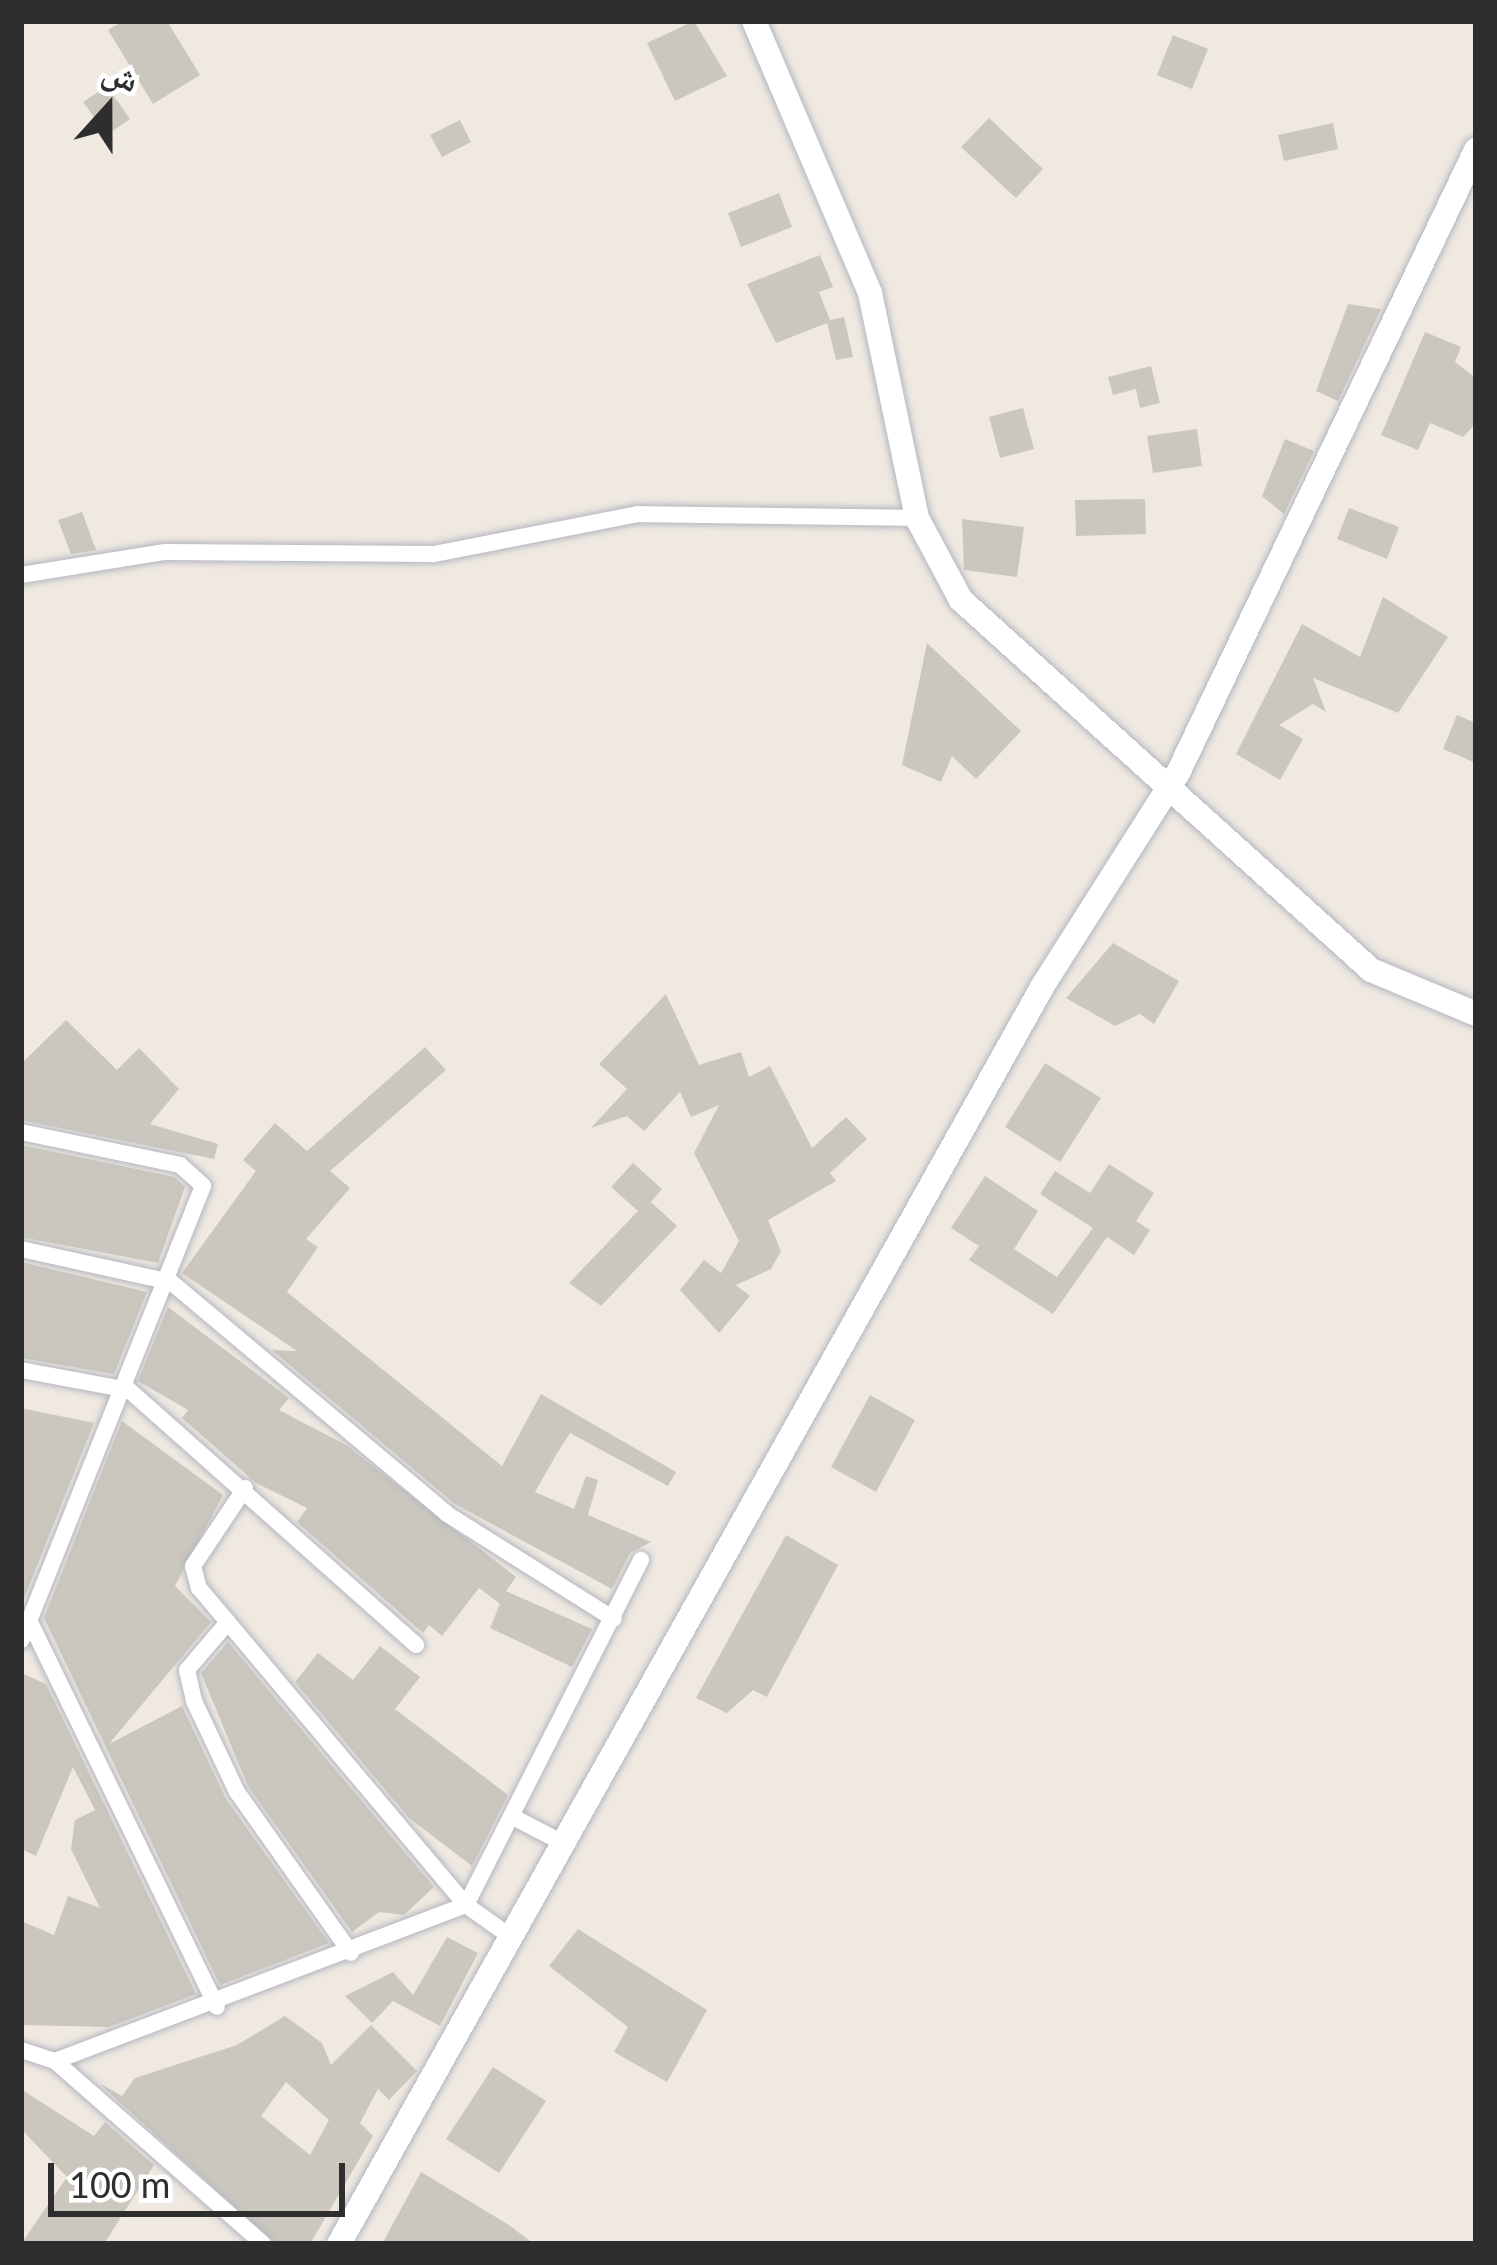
<!DOCTYPE html>
<html>
<head>
<meta charset="utf-8">
<style>
  body { margin:0 }
  #map { position:relative; width:1497px; height:2265px; overflow:hidden; background:#efe9e1; font-family:Lato,"Noto Naskh Arabic",sans-serif }
  div>[style] { position:absolute }
  .building>* { inset:0; background:#cbc7bf }
  .roads { filter:drop-shadow(0 0 3px #b4b7c1) drop-shadow(0 0 3px #b4b7c1) }
  .street>* { height:16px; margin:-8px; padding:0 8px; transform-origin:8px; border-radius:8px; background:#fff }
  .secondary>* { height:24px; margin:-12px; padding:0 12px; transform-origin:12px; border-radius:12px; background:#fff }
  span { translate:-50% -50%; white-space:nowrap; text-align:center; line-height:1.15; -webkit-text-stroke:10px #fff; paint-order:stroke }
  .frame { position:absolute; inset:0; border:24px solid #2e2e2e; pointer-events:none }
  .north { position:absolute; left:48px; top:48px; width:120px; height:120px; -webkit-text-stroke:9px #fff; paint-order:stroke; rotate:21deg; font-size:33px; font-weight:700; line-height:48px; text-align:center; color:#2e2e2e }
  .north::after { content:''; display:block; margin:auto; width:42px; height:54px; background:#2e2e2e; clip-path:polygon(50% 0,100% 100%,50% 72%,0 100%) }
  .scale { position:absolute; left:48px; top:2163px; width:297px; height:54px; box-sizing:border-box; border:6px solid #2e2e2e; border-top:0; padding-left:15px; font-size:36px; line-height:42px; white-space:nowrap; color:#2e2e2e; -webkit-text-stroke:9px #fff; paint-order:stroke }
</style>
</head>
<body>
<div id="map">
  <div class="building">
    <i style="clip-path:polygon(123px 21px,167px 21px,200px 75px,153px 104px,108px 30px)"></i>
    <i style="clip-path:polygon(694px 21px,727px 76px,675px 101px,647px 43px)"></i>
    <i style="clip-path:polygon(1173px 35px,1208px 49px,1192px 89px,1157px 75px)"></i>
    <i style="clip-path:polygon(107px 86px,130px 119px,107px 135px,83px 102px)"></i>
    <i style="clip-path:polygon(989px 118px,1043px 169px,1016px 198px,961px 147px)"></i>
    <i style="clip-path:polygon(460px 120px,471px 142px,442px 157px,430px 135px)"></i>
    <i style="clip-path:polygon(1333px 123px,1338px 149px,1284px 161px,1278px 135px)"></i>
    <i style="clip-path:polygon(779px 193px,792px 227px,741px 247px,728px 213px)"></i>
    <i style="clip-path:polygon(820px 255px,833px 287px,819px 292px,830px 320px,844px 317px,853px 357px,836px 360px,827px 323px,776px 343px,747px 284px)"></i>
    <i style="clip-path:polygon(1348px 304px,1381px 309px,1338px 401px,1316px 391px)"></i>
    <i style="clip-path:polygon(1425px 332px,1461px 347px,1455px 362px,1476px 378px,1476px 423px,1463px 437px,1430px 423px,1418px 450px,1381px 435px)"></i>
    <i style="clip-path:polygon(1151px 366px,1160px 403px,1140px 408px,1136px 389px,1113px 395px,1108px 377px)"></i>
    <i style="clip-path:polygon(1023px 408px,1034px 449px,1000px 458px,989px 417px)"></i>
    <i style="clip-path:polygon(1197px 429px,1202px 466px,1153px 473px,1147px 436px)"></i>
    <i style="clip-path:polygon(1285px 439px,1314px 451px,1284px 514px,1262px 496px)"></i>
    <i style="clip-path:polygon(1145px 499px,1146px 534px,1076px 536px,1075px 500px)"></i>
    <i style="clip-path:polygon(1349px 508px,1399px 527px,1387px 559px,1337px 539px)"></i>
    <i style="clip-path:polygon(82px 512px,96px 550px,71px 554px,58px 520px)"></i>
    <i style="clip-path:polygon(962px 519px,1024px 527px,1017px 577px,964px 570px)"></i>
    <i style="clip-path:polygon(1383px 597px,1448px 637px,1398px 713px,1313px 678px,1326px 712px,1313px 704px,1279px 725px,1303px 739px,1280px 780px,1236px 754px,1302px 624px,1360px 657px)"></i>
    <i style="clip-path:polygon(927px 643px,1021px 731px,976px 779px,952px 756px,941px 782px,902px 765px)"></i>
    <i style="clip-path:polygon(1457px 715px,1476px 723px,1476px 763px,1443px 749px)"></i>
    <i style="clip-path:polygon(1113px 943px,1179px 981px,1154px 1024px,1140px 1014px,1115px 1026px,1066px 998px)"></i>
    <i style="clip-path:polygon(666px 994px,699px 1065px,741px 1052px,749px 1077px,770px 1066px,812px 1148px,846px 1117px,867px 1139px,830px 1173px,836px 1181px,768px 1220px,781px 1251px,771px 1269px,736px 1285px,750px 1296px,719px 1333px,680px 1290px,704px 1260px,721px 1273px,739px 1241px,694px 1153px,719px 1105px,691px 1117px,680px 1092px,644px 1131px,627px 1116px,591px 1128px,627px 1089px,599px 1064px)"></i>
    <i style="clip-path:polygon(66px 1020px,117px 1070px,139px 1048px,179px 1089px,150px 1124px,218px 1144px,214px 1159px,21px 1120px,21px 1064px)"></i>
    <i style="clip-path:polygon(425px 1047px,446px 1070px,330px 1171px,350px 1188px,306px 1239px,318px 1247px,287px 1292px,502px 1466px,541px 1394px,676px 1472px,668px 1486px,570px 1433px,556px 1455px,535px 1492px,574px 1509px,586px 1476px,598px 1480px,588px 1515px,651px 1542px,630px 1553px,612px 1589px,455px 1504px,272px 1350px,297px 1351px,182px 1273px,256px 1171px,243px 1160px,275px 1123px,307px 1151px)"></i>
    <i style="clip-path:polygon(1045px 1063px,1101px 1098px,1060px 1162px,1005px 1127px)"></i>
    <i style="clip-path:polygon(21px 1145px,174px 1177px,185px 1187px,158px 1263px,21px 1237px)"></i>
    <i style="clip-path:polygon(633px 1163px,662px 1189px,651px 1202px,677px 1226px,601px 1306px,569px 1283px,638px 1211px,611px 1187px)"></i>
    <i style="clip-path:polygon(1109px 1164px,1154px 1193px,1136px 1221px,1150px 1230px,1134px 1255px,1107px 1237px,1053px 1314px,969px 1260px,979px 1246px,951px 1228px,985px 1176px,1038px 1211px,1014px 1249px,1057px 1277px,1093px 1228px,1040px 1194px,1055px 1171px,1090px 1193px)"></i>
    <i style="clip-path:polygon(21px 1262px,147px 1292px,114px 1374px,21px 1358px)"></i>
    <i style="clip-path:polygon(168px 1307px,289px 1398px,279px 1410px,346px 1445px,516px 1577px,506px 1591px,592px 1629px,572px 1667px,490px 1628px,500px 1604px,479px 1588px,442px 1636px,429px 1625px,423px 1633px,297px 1522px,307px 1508px,256px 1483px,182px 1418px,188px 1410px,138px 1381px)"></i>
    <i style="clip-path:polygon(870px 1395px,915px 1420px,876px 1492px,831px 1467px)"></i>
    <i style="clip-path:polygon(21px 1408px,94px 1423px,21px 1606px)"></i>
    <i style="clip-path:polygon(122px 1421px,223px 1495px,175px 1586px,211px 1622px,109px 1744px,182px 1706px,226px 1799px,329px 1943px,220px 1985px,44px 1618px)"></i>
    <i style="clip-path:polygon(786px 1535px,838px 1565px,767px 1697px,753px 1690px,727px 1713px,696px 1698px)"></i>
    <i style="clip-path:polygon(228px 1642px,434px 1887px,404px 1915px,379px 1912px,352px 1932px,248px 1786px,201px 1673px)"></i>
    <i style="clip-path:polygon(380px 1646px,420px 1677px,395px 1709px,508px 1795px,472px 1866px,409px 1818px,295px 1682px,318px 1653px,353px 1680px)"></i>
    <i style="clip-path:polygon(21px 1673px,46px 1684px,196px 1994px,109px 2027px,21px 2025px,21px 1921px,54px 1935px,68px 1896px,100px 1908px,71px 1849px,75px 1820px,95px 1810px,73px 1767px,36px 1856px,21px 1849px)"></i>
    <i style="clip-path:polygon(578px 1929px,707px 2010px,667px 2082px,614px 2052px,628px 2027px,549px 1966px)"></i>
    <i style="clip-path:polygon(447px 1937px,478px 1953px,440px 2026px,393px 2001px,372px 2023px,345px 1996px,393px 1972px,413px 1995px)"></i>
    <i style="clip-path:polygon(evenodd,285px 2016px,322px 2043px,331px 2065px,371px 2025px,417px 2071px,389px 2100px,378px 2089px,360px 2123px,373px 2136px,310px 2244px,275px 2244px,100px 2084px,122px 2096px,135px 2078px,237px 2045px,285px 2016px,286px 2082px,329px 2120px,310px 2155px,261px 2116px,286px 2082px)"></i>
    <i style="clip-path:polygon(493px 2067px,546px 2101px,499px 2173px,446px 2139px)"></i>
    <i style="clip-path:polygon(21px 2089px,94px 2136px,105px 2122px,154px 2165px,104px 2244px,21px 2244px,67px 2177px,21px 2129px)"></i>
    <i style="clip-path:polygon(421px 2172px,509px 2225px,534px 2244px,382px 2244px)"></i>
  </div>
  <div class="roads">
    <div class="street">
      <i style="left:21px;top:575px;width:146px;rotate:-9.1deg"></i>
      <i style="left:165px;top:552px;width:269px;rotate:0.4deg"></i>
      <i style="left:434px;top:554px;width:207px;rotate:-11.1deg"></i>
      <i style="left:637px;top:514px;width:280px;rotate:0.8deg"></i>
      <i style="left:21px;top:1132px;width:162px;rotate:11.7deg"></i>
      <i style="left:180px;top:1165px;width:31px;rotate:42deg"></i>
      <i style="left:203px;top:1186px;width:489px;rotate:111.8deg"></i>
      <i style="left:21px;top:1249px;width:154px;rotate:12.4deg"></i>
      <i style="left:171px;top:1282px;width:361px;rotate:40deg"></i>
      <i style="left:447px;top:1514px;width:197px;rotate:32.2deg"></i>
      <i style="left:21px;top:1370px;width:110px;rotate:10.5deg"></i>
      <i style="left:129px;top:1390px;width:384px;rotate:41.6deg"></i>
      <i style="left:245px;top:1488px;width:94px;rotate:123.7deg"></i>
      <i style="left:193px;top:1566px;width:23px;rotate:75deg"></i>
      <i style="left:199px;top:1588px;width:414px;rotate:49.9deg"></i>
      <i style="left:466px;top:1905px;width:55px;rotate:35.4deg"></i>
      <i style="left:29px;top:1620px;width:430px;rotate:64.1deg"></i>
      <i style="left:228px;top:1622px;width:63px;rotate:130.5deg"></i>
      <i style="left:187px;top:1670px;width:32px;rotate:77deg"></i>
      <i style="left:194px;top:1701px;width:101px;rotate:64.7deg"></i>
      <i style="left:237px;top:1792px;width:197px;rotate:54.7deg"></i>
      <i style="left:517px;top:1819px;width:56px;rotate:27.5deg"></i>
      <i style="left:21px;top:2050px;width:36px;rotate:18deg"></i>
      <i style="left:55px;top:2061px;width:440px;rotate:-20.8deg"></i>
      <i style="left:466px;top:1905px;width:387px;rotate:-63.1deg"></i>
      <i style="left:55px;top:2061px;width:277px;rotate:41.3deg"></i>
    </div>
    <div class="secondary">
      <i style="left:754px;top:21px;width:296px;rotate:66.9deg"></i>
      <i style="left:870px;top:293px;width:230px;rotate:78.2deg"></i>
      <i style="left:917px;top:518px;width:93px;rotate:61.8deg"></i>
      <i style="left:961px;top:600px;width:552px;rotate:42.06deg"></i>
      <i style="left:1371px;top:970px;width:114px;rotate:22.7deg"></i>
      <i style="left:339px;top:2244px;width:1440px;rotate:-60.78deg"></i>
      <i style="left:1042px;top:987px;width:254px;rotate:-57.6deg"></i>
      <i style="left:1178px;top:773px;width:691px;rotate:-64.44deg"></i>
    </div>
  </div>
  <div class="frame"></div>
  <div class="north">ش</div>
  <div class="scale">100 m</div>
</div>
</body>
</html>
